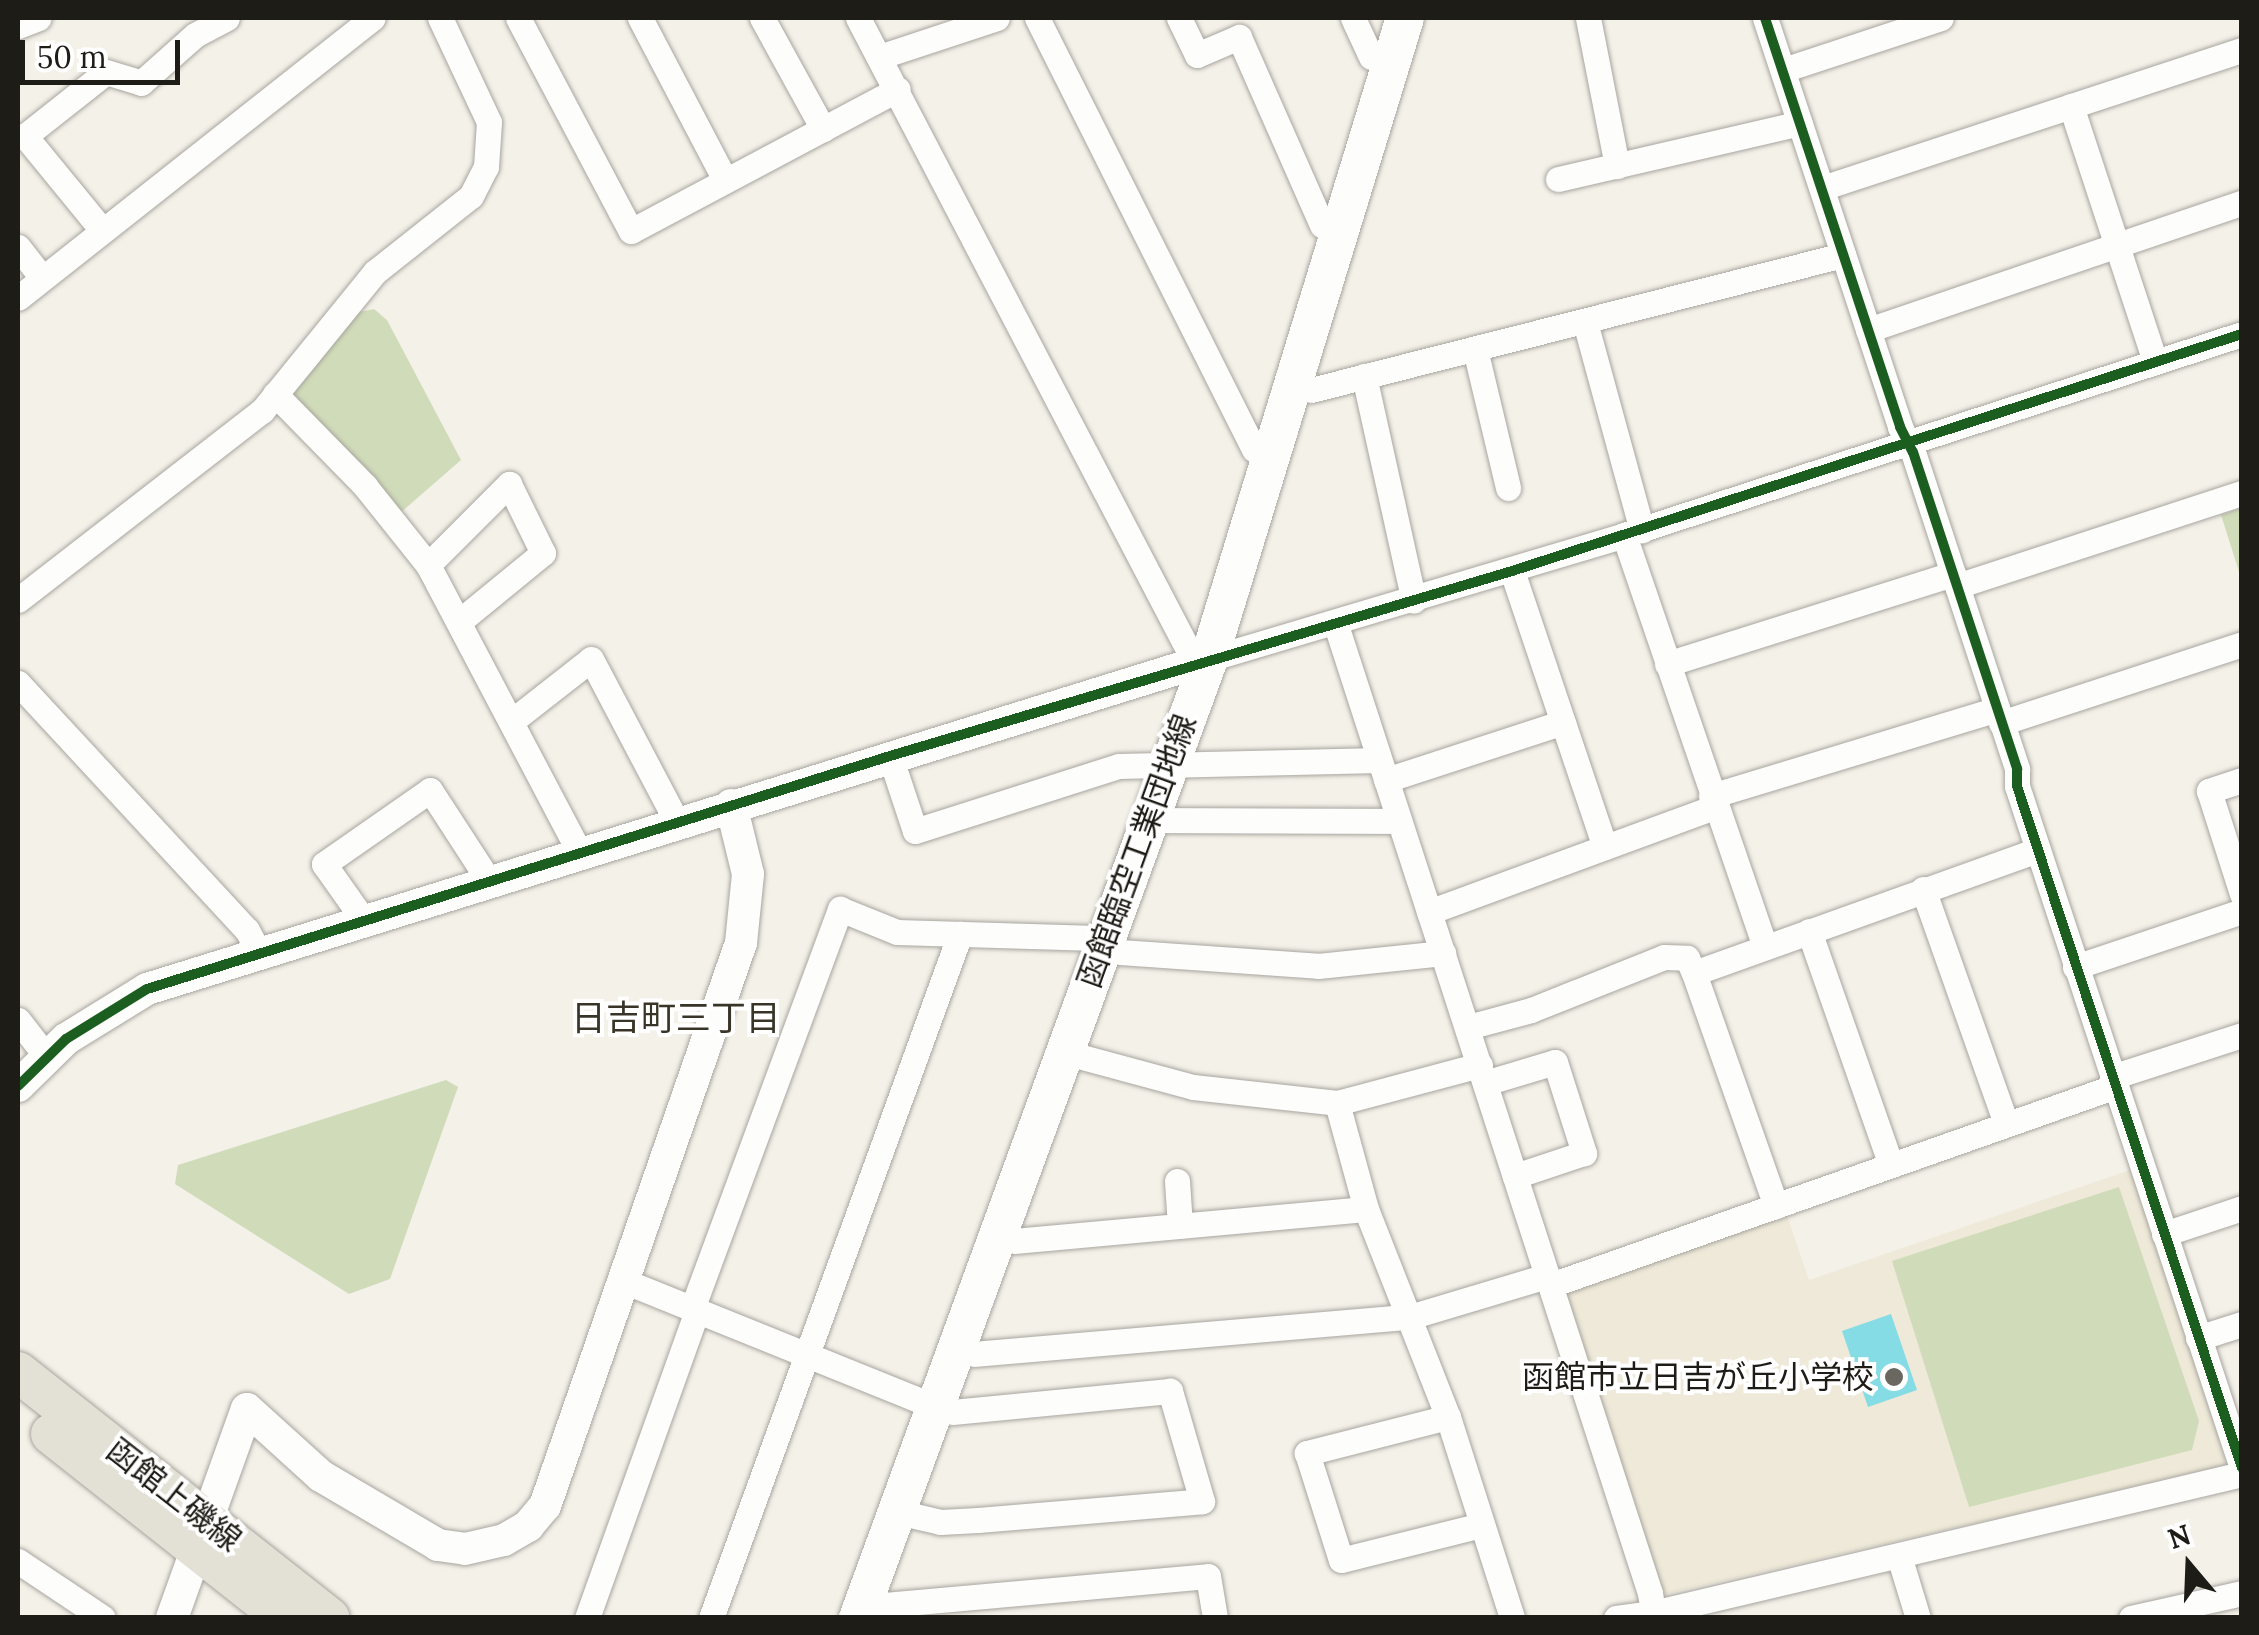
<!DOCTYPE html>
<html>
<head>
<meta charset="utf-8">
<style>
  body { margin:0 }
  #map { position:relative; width:2259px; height:1635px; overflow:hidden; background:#f4f1e9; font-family:Lora,"Noto Sans JP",serif }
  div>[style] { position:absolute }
  .built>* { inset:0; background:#eee9d8 }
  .green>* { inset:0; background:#d0dcb9 }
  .water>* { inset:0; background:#85dce4 }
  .roads { filter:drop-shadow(0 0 2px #a8a59f) drop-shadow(0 0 2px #a8a59f) }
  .minor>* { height:25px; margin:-12.5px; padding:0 12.5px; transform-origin:12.5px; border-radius:12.5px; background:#fdfdfc }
  .tertiary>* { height:32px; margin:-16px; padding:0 16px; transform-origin:16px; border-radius:16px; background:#fdfdfc }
  .secondary>* { height:38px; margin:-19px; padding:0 19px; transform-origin:19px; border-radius:19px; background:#fdfdfc }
  .primary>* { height:40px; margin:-20px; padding:0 20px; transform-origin:20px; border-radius:20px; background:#e3e0d6 }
  .cycleway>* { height:10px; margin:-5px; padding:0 5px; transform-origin:5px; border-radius:5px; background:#1b5e20 }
  .dots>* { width:28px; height:28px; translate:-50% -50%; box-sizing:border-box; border:5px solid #fff; border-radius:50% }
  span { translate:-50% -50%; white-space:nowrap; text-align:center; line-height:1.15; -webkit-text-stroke:8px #fff; paint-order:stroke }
  .street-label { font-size:32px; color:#1e1c16 }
  .poi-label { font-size:32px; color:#1e1c16 }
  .right { translate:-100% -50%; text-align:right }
  .neighbourhood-label { font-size:35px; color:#383427 }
  .frame { position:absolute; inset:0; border:20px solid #1e1c16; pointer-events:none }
  .north { position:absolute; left:2139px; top:1515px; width:100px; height:100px; -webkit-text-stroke:8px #fff; paint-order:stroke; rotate:341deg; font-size:28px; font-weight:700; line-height:40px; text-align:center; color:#1e1c16 }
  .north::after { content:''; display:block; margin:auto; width:35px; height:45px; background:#1e1c16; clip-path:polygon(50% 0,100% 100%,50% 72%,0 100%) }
  .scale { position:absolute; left:20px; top:40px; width:160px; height:45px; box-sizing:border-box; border:5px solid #1e1c16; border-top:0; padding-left:12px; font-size:30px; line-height:35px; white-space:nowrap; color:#1e1c16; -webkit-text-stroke:8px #fff; paint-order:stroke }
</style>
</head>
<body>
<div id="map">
  <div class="built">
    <i style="clip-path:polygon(2130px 1170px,2225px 1458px,2223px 1466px,1666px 1594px,1660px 1591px,1563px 1296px,1565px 1290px,1787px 1216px,1809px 1280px)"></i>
  </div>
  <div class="green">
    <i style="clip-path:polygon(374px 309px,387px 320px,461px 460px,399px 514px,292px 394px,359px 312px)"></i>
    <i style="clip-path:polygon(2241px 508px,2242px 508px,2241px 578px,2221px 515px)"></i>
    <i style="clip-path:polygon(446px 1080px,458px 1087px,390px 1279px,349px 1294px,175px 1184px,178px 1165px)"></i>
    <i style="clip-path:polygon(2119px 1187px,2199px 1421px,2192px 1450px,1969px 1507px,1892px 1261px)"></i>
  </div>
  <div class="water">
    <i style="clip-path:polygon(1891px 1314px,1917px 1390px,1868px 1407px,1842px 1331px)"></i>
  </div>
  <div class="roads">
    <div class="minor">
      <i style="left:518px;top:18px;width:241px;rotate:62.1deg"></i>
      <i style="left:631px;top:231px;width:302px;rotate:-28deg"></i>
      <i style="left:640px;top:18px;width:183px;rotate:62.3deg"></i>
      <i style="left:762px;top:18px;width:127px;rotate:61.2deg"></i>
      <i style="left:858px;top:18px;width:728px;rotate:62.41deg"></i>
      <i style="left:1037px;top:18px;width:483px;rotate:63.3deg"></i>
      <i style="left:1179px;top:18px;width:41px;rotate:64.1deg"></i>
      <i style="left:1197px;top:55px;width:46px;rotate:-23.2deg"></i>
      <i style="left:1239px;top:37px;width:206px;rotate:66.2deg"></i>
      <i style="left:1353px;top:18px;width:43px;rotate:65.2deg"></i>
      <i style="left:1588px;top:18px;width:151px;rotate:78.9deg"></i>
      <i style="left:1765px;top:18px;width:431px;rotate:71.7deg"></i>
      <i style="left:1900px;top:427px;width:28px;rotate:63deg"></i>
      <i style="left:1913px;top:452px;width:334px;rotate:71.8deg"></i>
      <i style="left:2017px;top:769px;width:17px;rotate:90deg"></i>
      <i style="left:2017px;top:786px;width:718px;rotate:71.74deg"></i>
      <i style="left:18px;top:26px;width:22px;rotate:-21deg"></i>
      <i style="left:879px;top:57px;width:124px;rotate:-18.3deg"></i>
      <i style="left:1783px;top:70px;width:166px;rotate:-18.2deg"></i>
      <i style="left:2071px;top:106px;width:269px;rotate:71.8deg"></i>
      <i style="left:1558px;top:179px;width:248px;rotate:-13deg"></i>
      <i style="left:1822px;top:188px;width:442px;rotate:-18.2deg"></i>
      <i style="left:102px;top:230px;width:122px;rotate:-129.3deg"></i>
      <i style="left:25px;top:136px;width:103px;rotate:-38.3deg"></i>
      <i style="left:106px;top:72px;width:37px;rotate:17deg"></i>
      <i style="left:141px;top:83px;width:72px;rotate:-41.6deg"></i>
      <i style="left:195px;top:35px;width:36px;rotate:-28deg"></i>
      <i style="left:18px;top:247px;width:39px;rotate:52deg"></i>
      <i style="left:18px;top:298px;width:452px;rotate:-38.3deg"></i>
      <i style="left:1585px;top:322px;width:216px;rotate:74.7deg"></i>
      <i style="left:1868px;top:330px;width:395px;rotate:-18.8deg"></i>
      <i style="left:1475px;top:349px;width:143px;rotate:76.6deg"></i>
      <i style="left:1364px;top:376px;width:230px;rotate:77.5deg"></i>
      <i style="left:1311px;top:390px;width:549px;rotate:-14.24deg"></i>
      <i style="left:275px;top:394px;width:129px;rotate:45.6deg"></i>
      <i style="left:365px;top:486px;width:101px;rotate:51.4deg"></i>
      <i style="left:428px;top:565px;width:324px;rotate:62.2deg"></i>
      <i style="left:1624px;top:535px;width:435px;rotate:71.1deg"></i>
      <i style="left:428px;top:565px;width:115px;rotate:-45deg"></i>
      <i style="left:509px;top:484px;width:77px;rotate:63.8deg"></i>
      <i style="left:543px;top:553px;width:107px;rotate:140.7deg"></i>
      <i style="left:1512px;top:571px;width:291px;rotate:71.4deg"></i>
      <i style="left:1957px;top:586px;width:300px;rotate:-18.1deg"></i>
      <i style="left:18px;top:600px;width:309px;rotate:-37.8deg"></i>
      <i style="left:262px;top:411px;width:179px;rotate:-50.9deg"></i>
      <i style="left:375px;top:272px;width:122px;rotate:-38.4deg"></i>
      <i style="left:471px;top:196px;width:33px;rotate:-63deg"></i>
      <i style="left:486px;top:167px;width:45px;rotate:-86.2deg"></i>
      <i style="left:489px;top:122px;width:115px;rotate:-115.2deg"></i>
      <i style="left:1336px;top:625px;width:1018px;rotate:72.03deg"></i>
      <i style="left:1650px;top:1593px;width:25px;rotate:81deg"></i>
      <i style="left:1209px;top:659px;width:433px;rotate:-16.6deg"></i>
      <i style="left:1624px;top:535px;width:650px;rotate:-18.02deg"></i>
      <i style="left:1667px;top:664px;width:300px;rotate:-17.5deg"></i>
      <i style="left:18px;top:683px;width:337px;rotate:47.2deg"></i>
      <i style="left:247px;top:930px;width:27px;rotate:62deg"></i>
      <i style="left:512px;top:721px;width:100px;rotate:-38.1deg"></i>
      <i style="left:591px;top:659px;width:184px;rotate:62.2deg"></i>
      <i style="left:2001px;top:723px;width:254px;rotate:-18.1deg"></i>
      <i style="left:890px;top:756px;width:79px;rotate:71.6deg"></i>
      <i style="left:915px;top:831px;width:214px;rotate:-17.7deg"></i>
      <i style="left:1119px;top:766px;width:260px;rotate:-1.3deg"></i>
      <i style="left:1386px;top:780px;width:186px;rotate:-18.1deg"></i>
      <i style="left:2242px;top:780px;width:35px;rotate:162deg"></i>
      <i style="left:2209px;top:791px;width:108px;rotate:72.2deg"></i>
      <i style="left:1711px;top:796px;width:299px;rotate:-16.9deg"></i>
      <i style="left:1149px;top:820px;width:250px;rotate:0.2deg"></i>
      <i style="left:1923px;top:889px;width:249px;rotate:70.5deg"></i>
      <i style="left:1429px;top:912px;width:305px;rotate:-20.2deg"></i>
      <i style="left:365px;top:922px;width:71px;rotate:-125.3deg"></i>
      <i style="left:324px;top:864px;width:129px;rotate:-34.9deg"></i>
      <i style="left:430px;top:790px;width:108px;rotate:57deg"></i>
      <i style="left:1809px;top:931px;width:248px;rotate:70.7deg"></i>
      <i style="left:1120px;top:952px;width:198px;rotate:4deg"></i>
      <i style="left:1318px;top:966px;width:126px;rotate:-5.9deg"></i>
      <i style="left:2075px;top:967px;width:176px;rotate:-18.5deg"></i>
      <i style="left:18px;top:1020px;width:46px;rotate:52.1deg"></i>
      <i style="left:1468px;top:1027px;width:65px;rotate:-15.1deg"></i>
      <i style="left:1531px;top:1010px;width:143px;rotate:-21.7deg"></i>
      <i style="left:1664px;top:957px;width:23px;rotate:2deg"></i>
      <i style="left:1687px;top:958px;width:17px;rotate:65deg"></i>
      <i style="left:1082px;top:1057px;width:115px;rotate:15.1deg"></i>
      <i style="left:1193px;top:1087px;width:145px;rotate:6.3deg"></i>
      <i style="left:1337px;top:1103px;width:148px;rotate:-14.9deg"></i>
      <i style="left:2112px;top:1077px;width:137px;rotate:-17.9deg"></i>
      <i style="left:1485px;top:1083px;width:73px;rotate:-16.7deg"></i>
      <i style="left:1555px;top:1062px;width:96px;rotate:72.3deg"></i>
      <i style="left:1584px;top:1153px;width:73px;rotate:161.6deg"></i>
      <i style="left:1337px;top:1103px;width:110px;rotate:74.7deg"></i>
      <i style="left:1366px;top:1209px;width:224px;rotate:68.5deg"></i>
      <i style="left:1448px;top:1417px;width:211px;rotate:72.3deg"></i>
      <i style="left:1177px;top:1181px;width:45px;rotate:86.2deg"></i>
      <i style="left:1776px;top:1206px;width:247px;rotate:-109.4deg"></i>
      <i style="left:1694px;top:973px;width:365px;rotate:-19.7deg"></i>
      <i style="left:2164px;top:1234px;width:82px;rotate:-18.4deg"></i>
      <i style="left:1014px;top:1241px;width:353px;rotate:-5.2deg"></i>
      <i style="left:624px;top:1281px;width:315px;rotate:22deg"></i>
      <i style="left:1551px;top:1285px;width:599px;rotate:-19.4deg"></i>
      <i style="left:692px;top:1309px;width:427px;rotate:-69.7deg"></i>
      <i style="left:840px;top:909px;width:61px;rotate:22deg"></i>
      <i style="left:897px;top:932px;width:208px;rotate:1.7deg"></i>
      <i style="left:2198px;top:1338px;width:46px;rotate:-17.7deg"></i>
      <i style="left:974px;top:1354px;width:438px;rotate:-4.9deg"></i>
      <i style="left:1410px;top:1317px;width:143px;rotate:-16.7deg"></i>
      <i style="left:1448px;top:1417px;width:146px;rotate:165.7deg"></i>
      <i style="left:1307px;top:1453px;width:112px;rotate:72.4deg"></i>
      <i style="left:1341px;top:1560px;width:144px;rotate:-14deg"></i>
      <i style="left:915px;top:1516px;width:26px;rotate:13deg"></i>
      <i style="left:940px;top:1522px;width:38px;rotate:-3deg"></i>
      <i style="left:978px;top:1520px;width:225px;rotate:-4.8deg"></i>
      <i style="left:1202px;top:1501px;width:115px;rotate:-106.2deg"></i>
      <i style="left:1170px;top:1391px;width:219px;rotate:174.5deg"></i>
      <i style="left:1899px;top:1556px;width:65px;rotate:73deg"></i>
      <i style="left:18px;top:1561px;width:102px;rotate:33.8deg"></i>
      <i style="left:862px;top:1607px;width:347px;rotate:-5.1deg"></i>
      <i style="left:1208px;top:1576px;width:43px;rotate:80.5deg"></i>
      <i style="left:587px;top:1618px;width:326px;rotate:-70.3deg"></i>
      <i style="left:711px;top:1618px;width:728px;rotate:-70deg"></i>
      <i style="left:1616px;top:1618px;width:37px;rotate:-8deg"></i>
      <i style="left:1653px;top:1613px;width:605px;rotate:-13.28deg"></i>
      <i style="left:2131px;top:1618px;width:114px;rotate:-12.7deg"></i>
    </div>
    <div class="tertiary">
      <i style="left:18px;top:1086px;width:67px;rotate:-44.4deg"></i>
      <i style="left:66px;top:1039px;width:95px;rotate:-31.7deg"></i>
      <i style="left:147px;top:989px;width:1112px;rotate:-17.26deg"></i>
      <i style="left:172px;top:1618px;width:222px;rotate:-70.3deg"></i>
      <i style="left:247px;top:1409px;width:100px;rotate:42.2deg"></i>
      <i style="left:321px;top:1476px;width:136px;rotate:30.5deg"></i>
      <i style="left:438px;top:1545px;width:27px;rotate:8deg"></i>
      <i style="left:465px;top:1549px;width:40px;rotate:-13deg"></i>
      <i style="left:504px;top:1540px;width:28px;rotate:-30deg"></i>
      <i style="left:528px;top:1526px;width:26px;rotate:-50deg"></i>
      <i style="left:545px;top:1506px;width:596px;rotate:-70.81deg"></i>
      <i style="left:741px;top:943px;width:69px;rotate:-84.2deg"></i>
      <i style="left:748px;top:874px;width:71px;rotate:-103.8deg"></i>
    </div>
    <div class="secondary">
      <i style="left:858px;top:1618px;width:1021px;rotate:-69.9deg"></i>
      <i style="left:1209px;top:659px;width:670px;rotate:-73deg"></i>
    </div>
    <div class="primary">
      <i style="left:18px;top:1372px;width:397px;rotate:38.3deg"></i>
      <i style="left:51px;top:1434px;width:297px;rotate:38.3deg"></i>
    </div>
  </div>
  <div class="cycleway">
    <i style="left:1765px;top:18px;width:431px;rotate:71.7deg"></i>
    <i style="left:1900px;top:427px;width:28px;rotate:63deg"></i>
    <i style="left:1913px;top:452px;width:334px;rotate:71.8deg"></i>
    <i style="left:2017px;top:769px;width:17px;rotate:90deg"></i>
    <i style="left:2017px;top:786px;width:718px;rotate:71.74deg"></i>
    <i style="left:18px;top:1086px;width:67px;rotate:-44.4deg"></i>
    <i style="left:66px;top:1039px;width:95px;rotate:-31.7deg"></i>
    <i style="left:147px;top:989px;width:779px;rotate:-17.41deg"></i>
    <i style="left:890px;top:756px;width:649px;rotate:-16.56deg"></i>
    <i style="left:1512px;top:571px;width:768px;rotate:-17.99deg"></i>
  </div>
  <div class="dots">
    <i style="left:1894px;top:1377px;background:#696760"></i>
  </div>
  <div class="street-label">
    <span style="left:1137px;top:851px;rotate:-70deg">函館臨空工業団地線</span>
    <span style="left:174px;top:1495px;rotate:38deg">函館上磯線</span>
  </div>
  <div class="poi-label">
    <span class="right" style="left:1874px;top:1377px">函館市立日吉が丘小学校</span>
  </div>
  <div class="neighbourhood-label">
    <span style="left:676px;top:1018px">日吉町三丁目</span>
  </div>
  <div class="frame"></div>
  <div class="north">N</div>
  <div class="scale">50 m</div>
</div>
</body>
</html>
